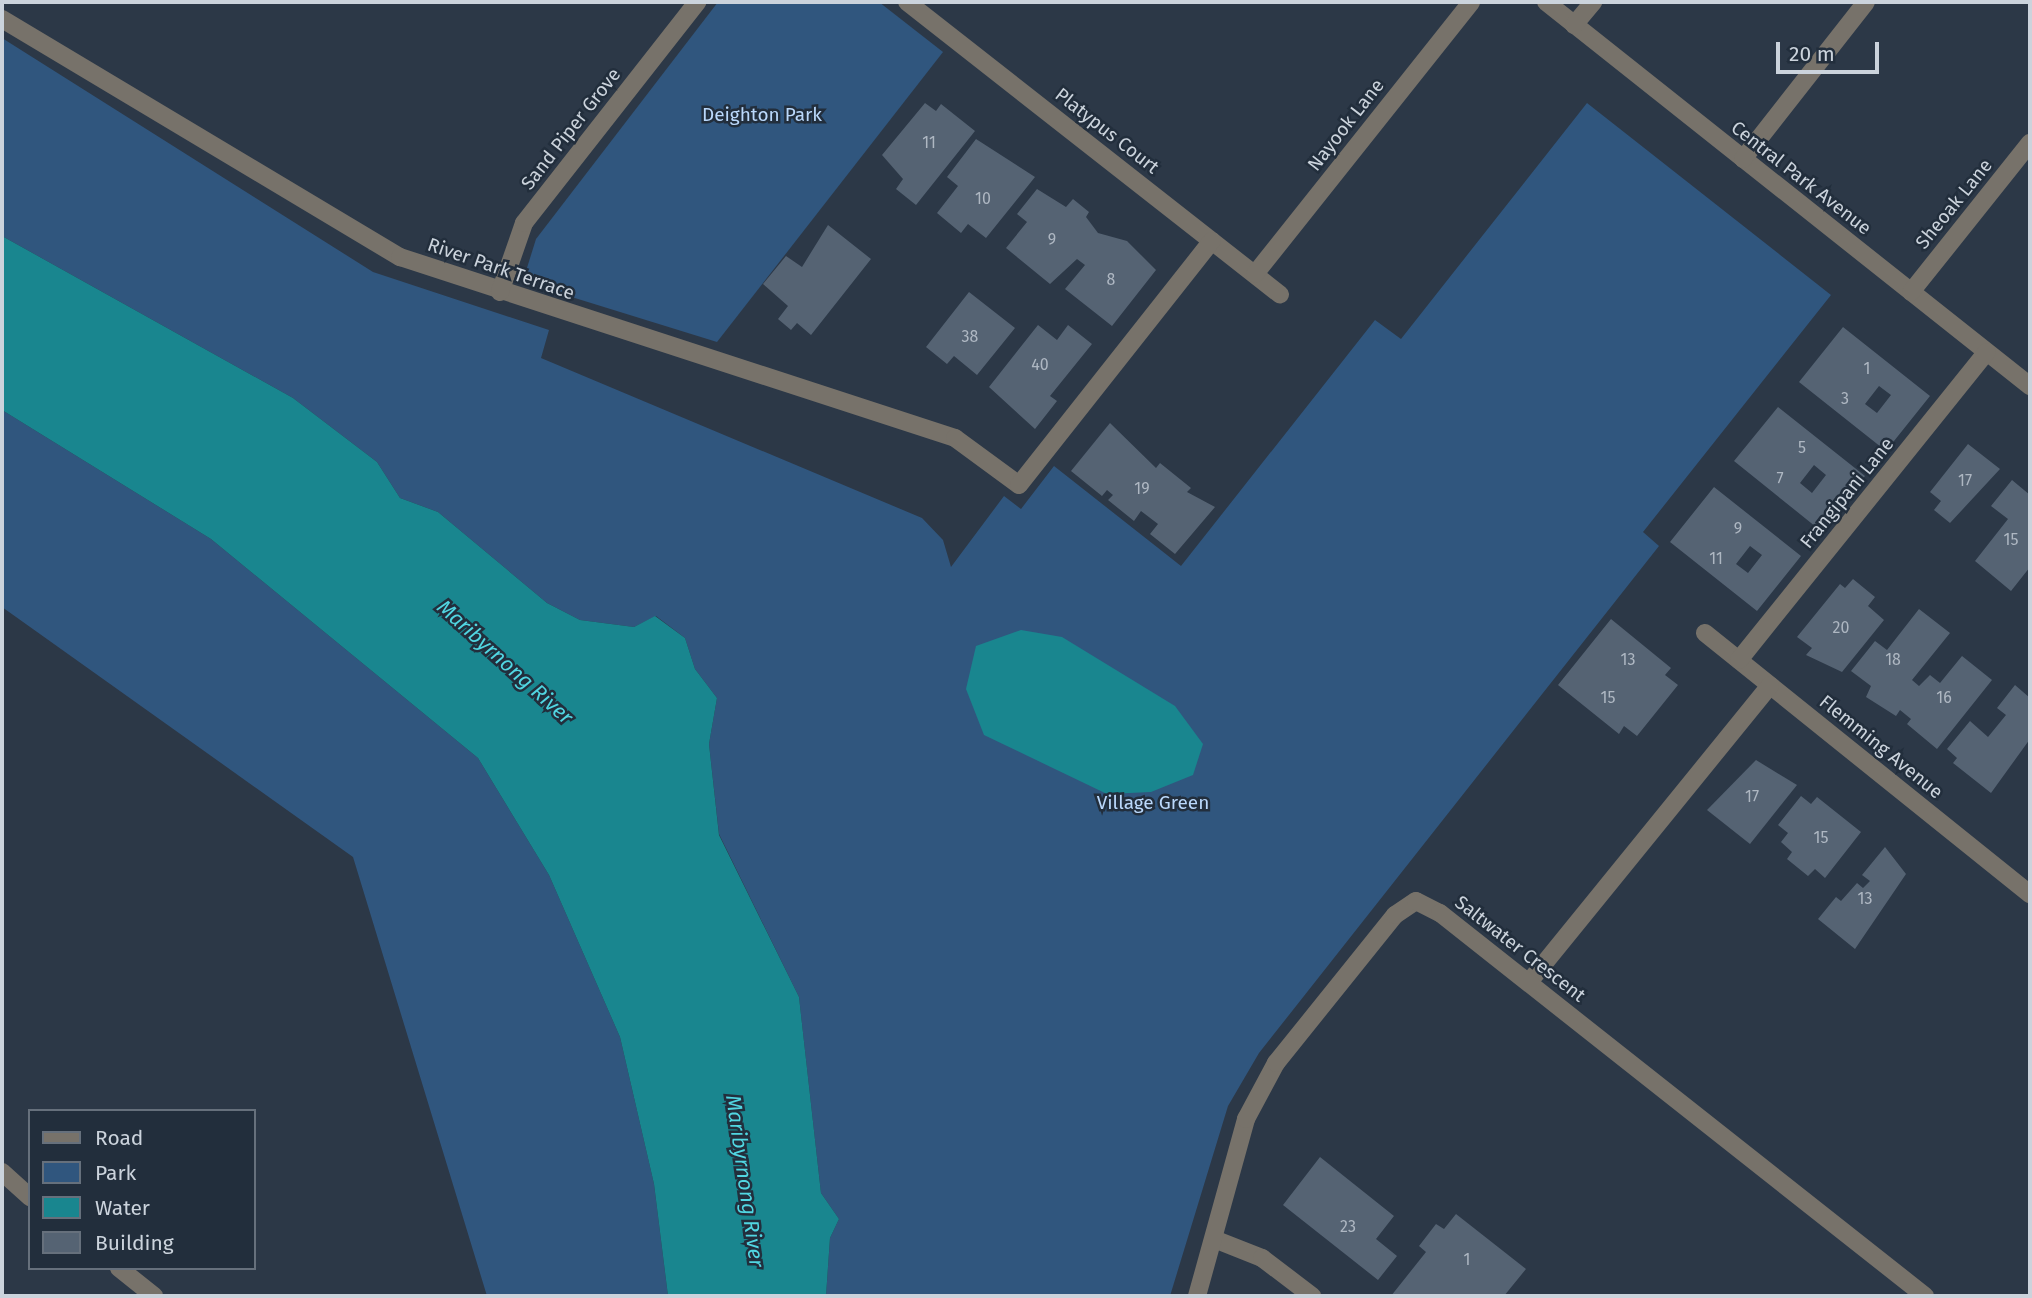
<!DOCTYPE html>
<html>
<head>
<meta charset="utf-8">
<style>
  body { margin:0 }
  #map { position:relative; width:2032px; height:1298px; overflow:hidden; background:#2c3847; font-family:"Fira Sans",sans-serif }
  div>[style] { position:absolute }
  .green>* { inset:0; background:#30567e }
  .water>* { inset:0; background:#19868f }
  .building>* { inset:0; background:#556373 }
  .minor>* { height:18px; margin:-9px; padding:0 9px; transform-origin:9px; border-radius:9px; background:#77726a }
  span { translate:-50% -50%; white-space:nowrap; text-align:center; line-height:1.15; -webkit-text-stroke:5px #222e3c; paint-order:stroke }
  .number-label { font-size:16px; color:#aeb7c2 }
  .number-label span { -webkit-text-stroke-width:0 }
  .park-label { font-size:19px; color:#bad8fb }
  .street-label { font-size:19px; color:#cbd3dc }
  .water-label { font-size:21px; color:#51d6e2; font-style:italic }
  .frame { position:absolute; inset:0; border:4px solid #cbd3dc; pointer-events:none }
  .legend { position:absolute; left:28px; top:1109px; width:228px; height:161px; box-sizing:border-box; background:#222e3c; border:2px solid #66707c; margin:0; padding:9px 12px; list-style:none; font-size:21px; color:#cbd3dc }
  .legend li { display:flex; align-items:center; gap:14px; height:35px }
  .legend b { width:35px; border:2px solid #66707c }
  .scale { position:absolute; left:1776px; top:42px; width:103px; height:32px; box-sizing:border-box; border:4px solid #cbd3dc; border-top:0; padding-left:9px; font-size:21px; line-height:24px; white-space:nowrap; color:#cbd3dc; -webkit-text-stroke:5px #222e3c; paint-order:stroke }
</style>
</head>
<body>
<div id="map">
  <div class="green">
    <i style="clip-path:polygon(718px 2px,879px 2px,943px 52px,717px 342px,549px 290px,526px 271px,536px 239px)"></i>
    <i style="clip-path:polygon(2px 38px,373px 272px,549px 330px,541px 358px,922px 518px,943px 540px,951px 567px,1004px 496px,1021px 509px,1054px 466px,1181px 566px,1375px 320px,1401px 339px,1587px 103px,1831px 295px,1643px 532px,1659px 546px,1259px 1053px,1228px 1106px,1170px 1296px,826px 1296px,830px 1238px,839px 1219px,821px 1193px,799px 997px,719px 834px,709px 744px,717px 698px,695px 669px,685px 638px,656px 616px,634px 627px,580px 620px,547px 603px,438px 512px,400px 498px,377px 462px,293px 398px,2px 236px)"></i>
    <i style="clip-path:polygon(2px 410px,211px 539px,478px 758px,549px 875px,620px 1037px,654px 1184px,668px 1296px,487px 1296px,353px 857px,2px 607px)"></i>
  </div>
  <div class="water">
    <i style="clip-path:polygon(2px 236px,293px 398px,377px 462px,400px 498px,438px 512px,547px 603px,580px 620px,634px 627px,655px 616px,685px 638px,695px 669px,717px 698px,709px 744px,719px 835px,799px 997px,821px 1193px,839px 1219px,830px 1238px,826px 1296px,668px 1296px,654px 1184px,620px 1037px,549px 875px,478px 758px,211px 539px,2px 410px)"></i>
    <i style="clip-path:polygon(1021px 630px,1062px 637px,1175px 706px,1203px 744px,1193px 775px,1151px 792px,1107px 794px,984px 735px,966px 689px,976px 646px)"></i>
  </div>
  <div class="building">
    <i style="clip-path:polygon(925px 103px,936px 111px,941px 104px,975px 131px,916px 205px,896px 189px,903px 179px,882px 155px)"></i>
    <i style="clip-path:polygon(976px 139px,1035px 177px,986px 238px,968px 224px,961px 233px,937px 213px,958px 186px,947px 177px)"></i>
    <i style="clip-path:polygon(1037px 189px,1066px 207px,1073px 199px,1089px 212px,1086px 217px,1098px 233px,1127px 241px,1156px 270px,1112px 326px,1065px 289px,1085px 265px,1077px 259px,1050px 284px,1006px 248px,1027px 222px,1017px 214px)"></i>
    <i style="clip-path:polygon(828px 225px,871px 259px,811px 335px,797px 323px,791px 330px,778px 319px,788px 306px,763px 284px,786px 256px,802px 267px)"></i>
    <i style="clip-path:polygon(969px 292px,1015px 328px,977px 375px,954px 356px,947px 364px,926px 347px)"></i>
    <i style="clip-path:polygon(1038px 325px,1057px 340px,1068px 325px,1092px 344px,1050px 396px,1057px 401px,1035px 429px,989px 387px)"></i>
    <i style="clip-path:polygon(evenodd,1843px 327px,1930px 396px,1886px 451px,1799px 382px,1843px 327px,1879px 386px,1891px 395px,1877px 413px,1865px 404px,1879px 386px)"></i>
    <i style="clip-path:polygon(evenodd,1778px 407px,1865px 476px,1821px 531px,1734px 461px,1778px 407px,1814px 465px,1826px 475px,1812px 493px,1800px 483px,1814px 465px)"></i>
    <i style="clip-path:polygon(1110px 423px,1156px 468px,1160px 463px,1191px 488px,1187px 492px,1215px 507px,1175px 554px,1150px 534px,1158px 524px,1141px 511px,1134px 521px,1108px 500px,1113px 495px,1107px 490px,1102px 496px,1071px 471px)"></i>
    <i style="clip-path:polygon(1968px 444px,2000px 469px,1950px 523px,1934px 510px,1941px 501px,1930px 492px)"></i>
    <i style="clip-path:polygon(2012px 480px,2030px 495px,2030px 567px,2011px 591px,1975px 561px,2008px 519px,1991px 506px)"></i>
    <i style="clip-path:polygon(evenodd,1714px 487px,1801px 556px,1757px 611px,1670px 542px,1714px 487px,1750px 546px,1762px 555px,1748px 573px,1736px 564px,1750px 546px)"></i>
    <i style="clip-path:polygon(1853px 579px,1875px 597px,1868px 606px,1884px 620px,1842px 672px,1806px 655px,1812px 648px,1797px 637px,1840px 584px,1845px 588px)"></i>
    <i style="clip-path:polygon(1919px 609px,1950px 633px,1912px 680px,1919px 686px,1930px 675px,1940px 683px,1962px 656px,1992px 680px,1937px 749px,1907px 724px,1911px 719px,1900px 710px,1896px 716px,1866px 697px,1871px 686px,1851px 671px,1875px 641px,1887px 650px)"></i>
    <i style="clip-path:polygon(1611px 619px,1671px 668px,1665px 675px,1678px 685px,1637px 736px,1624px 726px,1619px 734px,1558px 685px)"></i>
    <i style="clip-path:polygon(2015px 685px,2030px 698px,2030px 739px,1991px 793px,1953px 763px,1957px 758px,1947px 749px,1970px 721px,1988px 737px,2006px 715px,1997px 708px)"></i>
    <i style="clip-path:polygon(1756px 760px,1797px 785px,1750px 844px,1707px 810px)"></i>
    <i style="clip-path:polygon(1801px 796px,1811px 804px,1817px 797px,1861px 832px,1825px 878px,1815px 869px,1808px 876px,1787px 859px,1792px 852px,1781px 842px,1788px 833px,1778px 825px)"></i>
    <i style="clip-path:polygon(1885px 847px,1906px 874px,1855px 949px,1818px 919px,1836px 897px,1841px 901px,1857px 883px,1863px 888px,1870px 881px,1862px 875px)"></i>
    <i style="clip-path:polygon(1320px 1157px,1394px 1216px,1376px 1239px,1397px 1256px,1378px 1280px,1283px 1205px)"></i>
    <i style="clip-path:polygon(1456px 1214px,1526px 1269px,1504px 1296px,1391px 1296px,1426px 1252px,1419px 1246px,1436px 1224px,1444px 1229px)"></i>
  </div>
  <div class="minor">
    <i style="left:907px;top:2px;width:474px;rotate:38.1deg"></i>
    <i style="left:1546px;top:2px;width:618px;rotate:38.43deg"></i>
    <i style="left:2px;top:19px;width:464px;rotate:30.9deg"></i>
    <i style="left:400px;top:257px;width:584px;rotate:18.06deg"></i>
    <i style="left:955px;top:438px;width:79px;rotate:36.3deg"></i>
    <i style="left:1019px;top:485px;width:311px;rotate:-51.7deg"></i>
    <i style="left:1574px;top:25px;width:30px;rotate:-50deg"></i>
    <i style="left:1743px;top:159px;width:199px;rotate:-51.9deg"></i>
    <i style="left:1255px;top:274px;width:347px;rotate:-51.5deg"></i>
    <i style="left:500px;top:292px;width:73px;rotate:-70.8deg"></i>
    <i style="left:524px;top:223px;width:281px;rotate:-51.9deg"></i>
    <i style="left:1911px;top:292px;width:191px;rotate:-51.4deg"></i>
    <i style="left:1705px;top:633px;width:417px;rotate:38.8deg"></i>
    <i style="left:1739px;top:660px;width:395px;rotate:-51.2deg"></i>
    <i style="left:1529px;top:982px;width:382px;rotate:-50.9deg"></i>
    <i style="left:2px;top:1172px;width:38px;rotate:42deg"></i>
    <i style="left:1214px;top:1239px;width:52px;rotate:21.6deg"></i>
    <i style="left:1262px;top:1258px;width:63px;rotate:37.2deg"></i>
    <i style="left:119px;top:1268px;width:45px;rotate:38.7deg"></i>
    <i style="left:1197px;top:1296px;width:184px;rotate:-74.5deg"></i>
    <i style="left:1246px;top:1119px;width:64px;rotate:-61.8deg"></i>
    <i style="left:1276px;top:1063px;width:190px;rotate:-51.2deg"></i>
    <i style="left:1395px;top:915px;width:25px;rotate:-34deg"></i>
    <i style="left:1416px;top:901px;width:27px;rotate:27deg"></i>
    <i style="left:1440px;top:913px;width:618px;rotate:38.3deg"></i>
  </div>
  <div class="number-label">
    <span style="left:929px;top:143px">11</span>
    <span style="left:983px;top:199px">10</span>
    <span style="left:1052px;top:240px">9</span>
    <span style="left:1111px;top:280px">8</span>
    <span style="left:970px;top:337px">38</span>
    <span style="left:1040px;top:365px">40</span>
    <span style="left:1867px;top:369px">1</span>
    <span style="left:1845px;top:399px">3</span>
    <span style="left:1802px;top:448px">5</span>
    <span style="left:1780px;top:479px">7</span>
    <span style="left:1965px;top:481px">17</span>
    <span style="left:1142px;top:489px">19</span>
    <span style="left:1738px;top:529px">9</span>
    <span style="left:2011px;top:540px">15</span>
    <span style="left:1716px;top:559px">11</span>
    <span style="left:1841px;top:628px">20</span>
    <span style="left:1628px;top:660px">13</span>
    <span style="left:1893px;top:660px">18</span>
    <span style="left:1608px;top:698px">15</span>
    <span style="left:1944px;top:698px">16</span>
    <span style="left:1752px;top:797px">17</span>
    <span style="left:1821px;top:838px">15</span>
    <span style="left:1865px;top:899px">13</span>
    <span style="left:1348px;top:1227px">23</span>
    <span style="left:1467px;top:1260px">1</span>
  </div>
  <div class="park-label">
    <span style="left:762px;top:115px">Deighton Park</span>
    <span style="left:1153px;top:803px">Village Green</span>
  </div>
  <div class="street-label">
    <span style="left:1346px;top:125px;rotate:-52deg">Nayook Lane</span>
    <span style="left:571px;top:129px;rotate:-52deg">Sand Piper Grove</span>
    <span style="left:1107px;top:131px;rotate:38deg">Platypus Court</span>
    <span style="left:1801px;top:178px;rotate:38deg">Central Park Avenue</span>
    <span style="left:1954px;top:204px;rotate:-51deg">Sheoak Lane</span>
    <span style="left:501px;top:269px;rotate:19deg">River Park Terrace</span>
    <span style="left:1847px;top:493px;rotate:-51deg">Frangipani Lane</span>
    <span style="left:1881px;top:747px;rotate:39deg">Flemming Avenue</span>
    <span style="left:1520px;top:949px;rotate:38deg">Saltwater Crescent</span>
  </div>
  <div class="water-label">
    <span style="left:505px;top:662px;rotate:42deg">Maribyrnong River</span>
    <span style="left:745px;top:1181px;rotate:82deg">Maribyrnong River</span>
  </div>
  <div class="frame"></div>
  <ul class="legend">
  <li><b style="height:9px;background:#77726a"></b>Road</li>
  <li><b style="height:19px;background:#30567e"></b>Park</li>
  <li><b style="height:19px;background:#19868f"></b>Water</li>
  <li><b style="height:19px;background:#556373"></b>Building</li>
  </ul>
  <div class="scale">20 m</div>
</div>
</body>
</html>
